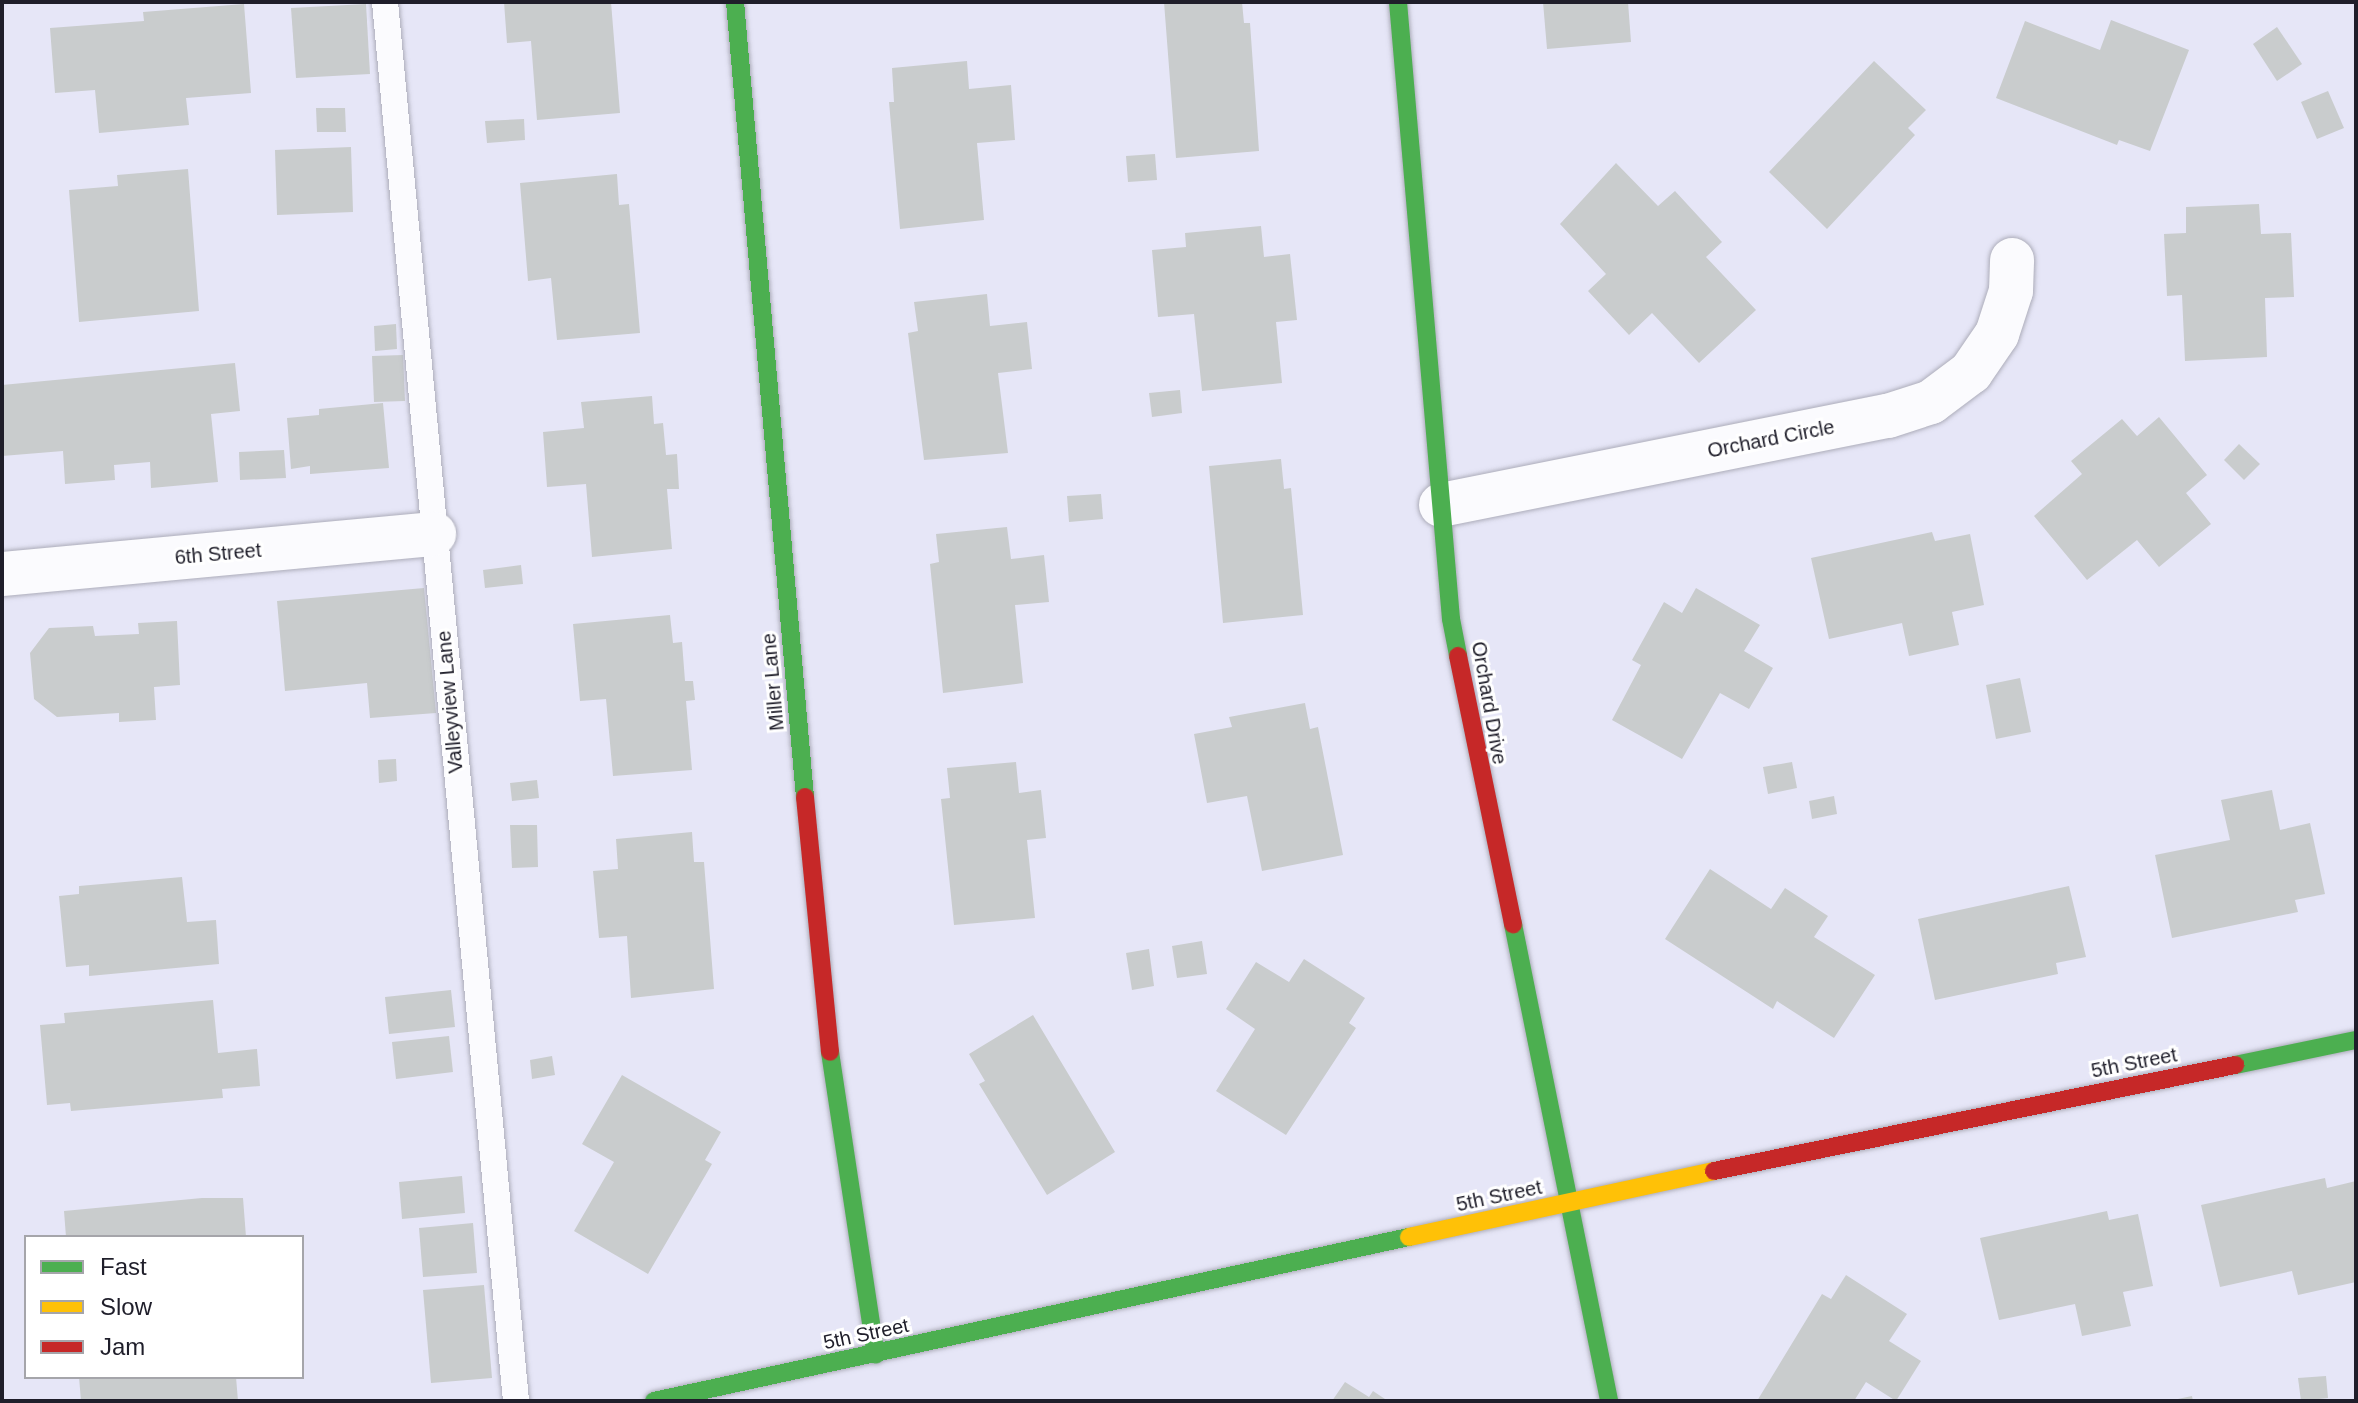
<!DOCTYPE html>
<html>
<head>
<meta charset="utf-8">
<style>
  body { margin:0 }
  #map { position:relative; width:2358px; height:1403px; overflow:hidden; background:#e6e6f7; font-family:Helvetica,sans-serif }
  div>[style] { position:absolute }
  .building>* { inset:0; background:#c9cccd }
  .roads { filter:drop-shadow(0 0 2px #adadba) drop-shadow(0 0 2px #adadba) }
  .lane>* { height:26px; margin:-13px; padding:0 13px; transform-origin:13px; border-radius:13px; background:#fbfbfe }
  .street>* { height:44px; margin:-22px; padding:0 22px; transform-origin:22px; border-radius:22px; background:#fbfbfe }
  .fast>* { height:18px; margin:-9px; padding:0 9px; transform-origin:9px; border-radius:9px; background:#4caf50 }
  .slow>* { height:18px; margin:-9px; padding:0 9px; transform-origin:9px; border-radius:9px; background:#ffc107 }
  .jam>* { height:18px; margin:-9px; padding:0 9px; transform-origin:9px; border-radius:9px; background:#c62828 }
  span { translate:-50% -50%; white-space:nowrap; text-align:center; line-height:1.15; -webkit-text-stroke:6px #fff; paint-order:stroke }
  .street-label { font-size:20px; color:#1f1e2a }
  .frame { position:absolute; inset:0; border:4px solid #1f1e2a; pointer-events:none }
  .legend { position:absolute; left:24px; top:1235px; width:280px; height:144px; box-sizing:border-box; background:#fff; border:2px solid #a5a5aa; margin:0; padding:10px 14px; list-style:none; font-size:24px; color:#1f1e2a }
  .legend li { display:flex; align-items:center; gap:16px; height:40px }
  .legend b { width:40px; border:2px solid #a5a5aa }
</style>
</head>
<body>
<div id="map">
  <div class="building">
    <i style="clip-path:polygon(504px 2px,611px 2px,620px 113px,537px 120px,531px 41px,507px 43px)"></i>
    <i style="clip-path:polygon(1164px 2px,1242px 2px,1244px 23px,1250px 23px,1259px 151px,1176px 158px)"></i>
    <i style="clip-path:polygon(1543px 2px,1628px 2px,1631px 42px,1547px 49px)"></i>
    <i style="clip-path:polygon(244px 4px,251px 93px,186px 98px,189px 125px,99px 133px,95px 90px,55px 93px,50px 28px,144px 21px,143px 12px)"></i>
    <i style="clip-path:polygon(366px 4px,370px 74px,296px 78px,291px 8px)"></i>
    <i style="clip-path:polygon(2111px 20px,2189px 50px,2150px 151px,2119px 140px,2117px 145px,1996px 98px,2025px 21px,2100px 50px)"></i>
    <i style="clip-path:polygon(2277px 27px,2302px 64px,2277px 81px,2253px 44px)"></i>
    <i style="clip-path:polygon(967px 61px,969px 89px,1011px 85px,1015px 140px,977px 143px,984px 220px,900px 229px,889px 102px,894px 102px,892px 68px)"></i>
    <i style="clip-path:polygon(1874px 61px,1926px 110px,1908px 128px,1915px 135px,1827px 229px,1769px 172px)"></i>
    <i style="clip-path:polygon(2328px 91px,2344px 128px,2317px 139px,2301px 102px)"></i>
    <i style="clip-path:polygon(316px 108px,345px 108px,346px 132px,317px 132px)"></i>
    <i style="clip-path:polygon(524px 119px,525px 140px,487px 143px,485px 121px)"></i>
    <i style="clip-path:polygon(351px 147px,353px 212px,277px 215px,275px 150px)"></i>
    <i style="clip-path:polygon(1155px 154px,1157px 180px,1128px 182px,1126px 156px)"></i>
    <i style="clip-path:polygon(1616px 163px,1658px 206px,1675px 191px,1722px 242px,1706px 257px,1756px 310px,1699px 363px,1652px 313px,1629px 335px,1588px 291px,1606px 274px,1560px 224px)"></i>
    <i style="clip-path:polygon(188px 169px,199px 311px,79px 322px,69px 190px,118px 186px,117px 175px)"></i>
    <i style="clip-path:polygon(617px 174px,619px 205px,629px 204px,640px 333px,557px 340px,551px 278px,528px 281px,520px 183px)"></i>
    <i style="clip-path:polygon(2259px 204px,2261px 234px,2291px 233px,2294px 297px,2265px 298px,2267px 357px,2185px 361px,2182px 295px,2167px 296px,2164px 234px,2186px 233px,2186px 207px)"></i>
    <i style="clip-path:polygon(1261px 226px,1264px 257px,1290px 254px,1297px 320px,1276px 322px,1282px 383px,1202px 391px,1194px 314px,1158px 317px,1152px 250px,1186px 247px,1185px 233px)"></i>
    <i style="clip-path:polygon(987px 294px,990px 326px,1027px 322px,1032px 369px,998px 373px,1008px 453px,924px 460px,908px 333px,918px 331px,914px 302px)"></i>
    <i style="clip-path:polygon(396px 324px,397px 349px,375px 351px,374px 326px)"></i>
    <i style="clip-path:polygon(403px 355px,405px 401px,374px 402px,372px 356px)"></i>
    <i style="clip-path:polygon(235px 363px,240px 411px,211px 414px,218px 482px,151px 488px,150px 462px,114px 465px,115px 480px,65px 484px,63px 451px,2px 456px,2px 385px)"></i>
    <i style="clip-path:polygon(1180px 390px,1182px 413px,1152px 417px,1149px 393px)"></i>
    <i style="clip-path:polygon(652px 396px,654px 424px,663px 423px,666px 455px,677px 454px,679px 489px,667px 489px,672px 549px,592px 557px,586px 484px,547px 487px,543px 432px,584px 428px,581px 402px)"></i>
    <i style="clip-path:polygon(383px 403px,389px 468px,310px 474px,310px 466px,291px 469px,287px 418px,319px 415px,319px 409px)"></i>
    <i style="clip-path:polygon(2159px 417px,2207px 475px,2186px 493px,2211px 524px,2159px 567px,2137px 540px,2087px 580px,2034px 516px,2082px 474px,2071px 461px,2122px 419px,2137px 436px)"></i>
    <i style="clip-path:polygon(2239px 444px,2260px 464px,2244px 480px,2224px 460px)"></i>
    <i style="clip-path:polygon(284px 450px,286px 478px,240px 480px,239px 452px)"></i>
    <i style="clip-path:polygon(1281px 459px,1284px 489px,1291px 488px,1303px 615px,1223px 623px,1209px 466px)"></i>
    <i style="clip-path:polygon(1101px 494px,1103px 519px,1069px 522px,1067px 496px)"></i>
    <i style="clip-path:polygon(1007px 527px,1011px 559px,1044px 555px,1049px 602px,1015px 605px,1023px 683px,943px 693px,930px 564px,939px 562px,936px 534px)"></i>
    <i style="clip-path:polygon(1932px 532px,1935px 541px,1970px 534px,1984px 605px,1952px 612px,1959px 645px,1909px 656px,1902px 623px,1829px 639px,1811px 558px)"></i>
    <i style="clip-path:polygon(521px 565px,523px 584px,485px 588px,483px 570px)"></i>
    <i style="clip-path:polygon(424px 588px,436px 713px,370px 718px,367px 683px,285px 691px,277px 601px)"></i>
    <i style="clip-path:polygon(1696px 588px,1760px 625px,1744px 651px,1773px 668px,1749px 709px,1720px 693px,1682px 759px,1612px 720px,1641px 665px,1632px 660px,1664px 602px,1682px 613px)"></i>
    <i style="clip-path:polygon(670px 615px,673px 643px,682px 642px,685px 681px,693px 681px,695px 700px,686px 701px,692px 770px,613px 776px,606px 699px,580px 701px,573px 624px)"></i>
    <i style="clip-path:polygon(177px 621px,180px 685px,154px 687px,156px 720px,119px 722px,119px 713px,57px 717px,34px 699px,30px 653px,49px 628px,93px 626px,95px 636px,139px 634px,138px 623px)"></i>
    <i style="clip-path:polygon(2020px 678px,2031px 732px,1996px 739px,1986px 685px)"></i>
    <i style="clip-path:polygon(1305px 703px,1310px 729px,1318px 727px,1343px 855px,1262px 871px,1247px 796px,1207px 803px,1194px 734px,1232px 727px,1229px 717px)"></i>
    <i style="clip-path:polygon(396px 759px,397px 781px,379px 783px,378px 760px)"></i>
    <i style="clip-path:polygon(1016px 762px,1019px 793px,1041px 790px,1046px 838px,1027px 840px,1035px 918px,954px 925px,941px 799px,950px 798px,947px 768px)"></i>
    <i style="clip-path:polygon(1792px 762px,1797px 788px,1768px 794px,1763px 767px)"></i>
    <i style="clip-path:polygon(537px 780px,539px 798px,512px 801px,510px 783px)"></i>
    <i style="clip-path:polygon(2272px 790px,2280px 830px,2310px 823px,2325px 894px,2295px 900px,2298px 912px,2172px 938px,2155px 855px,2230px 840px,2221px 800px)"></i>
    <i style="clip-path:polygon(1834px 796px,1837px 814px,1812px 819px,1809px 801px)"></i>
    <i style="clip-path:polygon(510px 825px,537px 825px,538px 867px,512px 868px)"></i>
    <i style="clip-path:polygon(692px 832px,694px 862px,704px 862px,714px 989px,631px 998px,627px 936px,599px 938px,593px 871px,618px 869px,616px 839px)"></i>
    <i style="clip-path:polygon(1710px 869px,1771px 909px,1785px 888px,1828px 916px,1814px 937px,1875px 975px,1834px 1038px,1777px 1001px,1773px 1009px,1665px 939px)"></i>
    <i style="clip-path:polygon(182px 877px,187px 922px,216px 920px,219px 964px,89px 976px,89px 965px,66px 967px,59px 896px,79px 894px,79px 886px)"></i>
    <i style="clip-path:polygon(2069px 886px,2086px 957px,2056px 963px,2058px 974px,1935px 1000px,1918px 919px)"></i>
    <i style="clip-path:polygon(1202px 941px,1207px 974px,1177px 978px,1172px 946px)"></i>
    <i style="clip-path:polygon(1149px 949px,1154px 986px,1132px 990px,1126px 953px)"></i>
    <i style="clip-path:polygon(1304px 959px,1365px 998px,1349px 1023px,1356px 1028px,1286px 1135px,1216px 1091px,1255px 1029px,1226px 1009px,1256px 962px,1289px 982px)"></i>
    <i style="clip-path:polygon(451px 990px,455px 1027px,389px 1034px,385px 997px)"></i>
    <i style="clip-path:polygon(213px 1000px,218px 1053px,257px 1049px,260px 1086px,222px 1089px,223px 1098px,71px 1111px,70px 1103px,47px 1105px,40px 1025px,65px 1023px,64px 1013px)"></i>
    <i style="clip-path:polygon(1033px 1015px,1115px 1152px,1047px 1195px,979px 1084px,985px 1081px,969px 1054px)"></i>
    <i style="clip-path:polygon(449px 1036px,453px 1072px,396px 1079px,392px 1042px)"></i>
    <i style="clip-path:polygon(552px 1056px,555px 1075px,532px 1079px,530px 1060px)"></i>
    <i style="clip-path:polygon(622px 1075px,721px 1132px,705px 1160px,712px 1164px,648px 1274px,574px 1231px,614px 1162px,582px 1144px)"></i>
    <i style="clip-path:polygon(462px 1176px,465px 1213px,402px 1219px,399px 1182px)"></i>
    <i style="clip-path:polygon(2325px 1178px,2327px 1188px,2356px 1181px,2356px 1282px,2298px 1295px,2292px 1271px,2220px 1287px,2201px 1205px)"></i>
    <i style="clip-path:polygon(202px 1198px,243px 1198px,246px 1237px,66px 1237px,64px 1211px)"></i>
    <i style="clip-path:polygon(2107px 1211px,2109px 1220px,2138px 1214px,2153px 1286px,2123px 1292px,2131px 1326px,2082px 1336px,2075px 1304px,1999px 1320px,1980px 1238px)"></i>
    <i style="clip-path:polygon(473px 1223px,477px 1273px,423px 1277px,419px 1228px)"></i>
    <i style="clip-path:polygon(1846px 1275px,1907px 1314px,1889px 1341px,1921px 1361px,1896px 1401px,1866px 1382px,1854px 1401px,1757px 1401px,1822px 1294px,1831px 1299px)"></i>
    <i style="clip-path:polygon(484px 1285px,492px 1378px,431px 1383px,423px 1290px)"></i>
    <i style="clip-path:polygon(2326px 1376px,2328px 1398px,2301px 1401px,2298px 1378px)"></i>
    <i style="clip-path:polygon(79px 1377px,236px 1377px,238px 1401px,81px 1401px)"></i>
    <i style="clip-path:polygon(1345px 1382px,1369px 1397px,1373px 1391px,1388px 1401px,1332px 1401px)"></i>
    <i style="clip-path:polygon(2192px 1396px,2193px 1401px,2173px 1401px,2173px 1400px)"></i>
  </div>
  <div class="roads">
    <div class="lane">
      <i style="left:385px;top:2px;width:1405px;rotate:84.65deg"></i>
    </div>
    <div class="street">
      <i style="left:1441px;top:505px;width:456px;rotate:-11.3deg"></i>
      <i style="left:1888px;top:416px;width:45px;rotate:-18deg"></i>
      <i style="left:1931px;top:402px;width:50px;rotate:-36.9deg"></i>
      <i style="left:1971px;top:372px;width:46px;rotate:-55.6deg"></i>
      <i style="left:1997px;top:334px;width:45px;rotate:-72deg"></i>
      <i style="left:2011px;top:291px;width:31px;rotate:-88deg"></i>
      <i style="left:2px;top:574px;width:434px;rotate:-5.3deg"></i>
    </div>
    <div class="fast">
      <i style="left:735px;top:2px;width:798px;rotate:84.97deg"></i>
      <i style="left:1398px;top:2px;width:619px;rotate:85.09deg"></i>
      <i style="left:1451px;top:619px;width:38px;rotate:79deg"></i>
      <i style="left:1513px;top:924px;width:487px;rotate:78.6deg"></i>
      <i style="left:830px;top:1052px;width:306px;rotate:81.4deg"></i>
      <i style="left:2235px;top:1065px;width:124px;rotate:-11.7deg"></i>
      <i style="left:654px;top:1401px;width:773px;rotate:-12.26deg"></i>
    </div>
    <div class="slow">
      <i style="left:1409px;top:1237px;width:312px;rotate:-12.2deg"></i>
    </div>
    <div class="jam">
      <i style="left:1458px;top:656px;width:274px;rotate:78.4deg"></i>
      <i style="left:805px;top:797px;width:256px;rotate:84.4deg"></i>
      <i style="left:1714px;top:1171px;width:532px;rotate:-11.5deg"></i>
    </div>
  </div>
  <div class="street-label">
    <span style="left:1771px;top:439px;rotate:-11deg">Orchard Circle</span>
    <span style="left:218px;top:554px;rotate:-5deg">6th Street</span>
    <span style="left:773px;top:682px;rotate:-95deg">Miller Lane</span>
    <span style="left:450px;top:702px;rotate:-95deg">Valleyview Lane</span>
    <span style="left:1489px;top:703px;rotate:80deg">Orchard Drive</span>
    <span style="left:2134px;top:1063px;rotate:-11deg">5th Street</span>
    <span style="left:1499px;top:1196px;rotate:-12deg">5th Street</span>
    <span style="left:866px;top:1334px;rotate:-12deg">5th Street</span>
  </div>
  <div class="frame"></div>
  <ul class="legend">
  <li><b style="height:10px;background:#4caf50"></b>Fast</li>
  <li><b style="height:10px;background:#ffc107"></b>Slow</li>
  <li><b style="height:10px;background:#c62828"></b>Jam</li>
  </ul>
</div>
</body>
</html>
